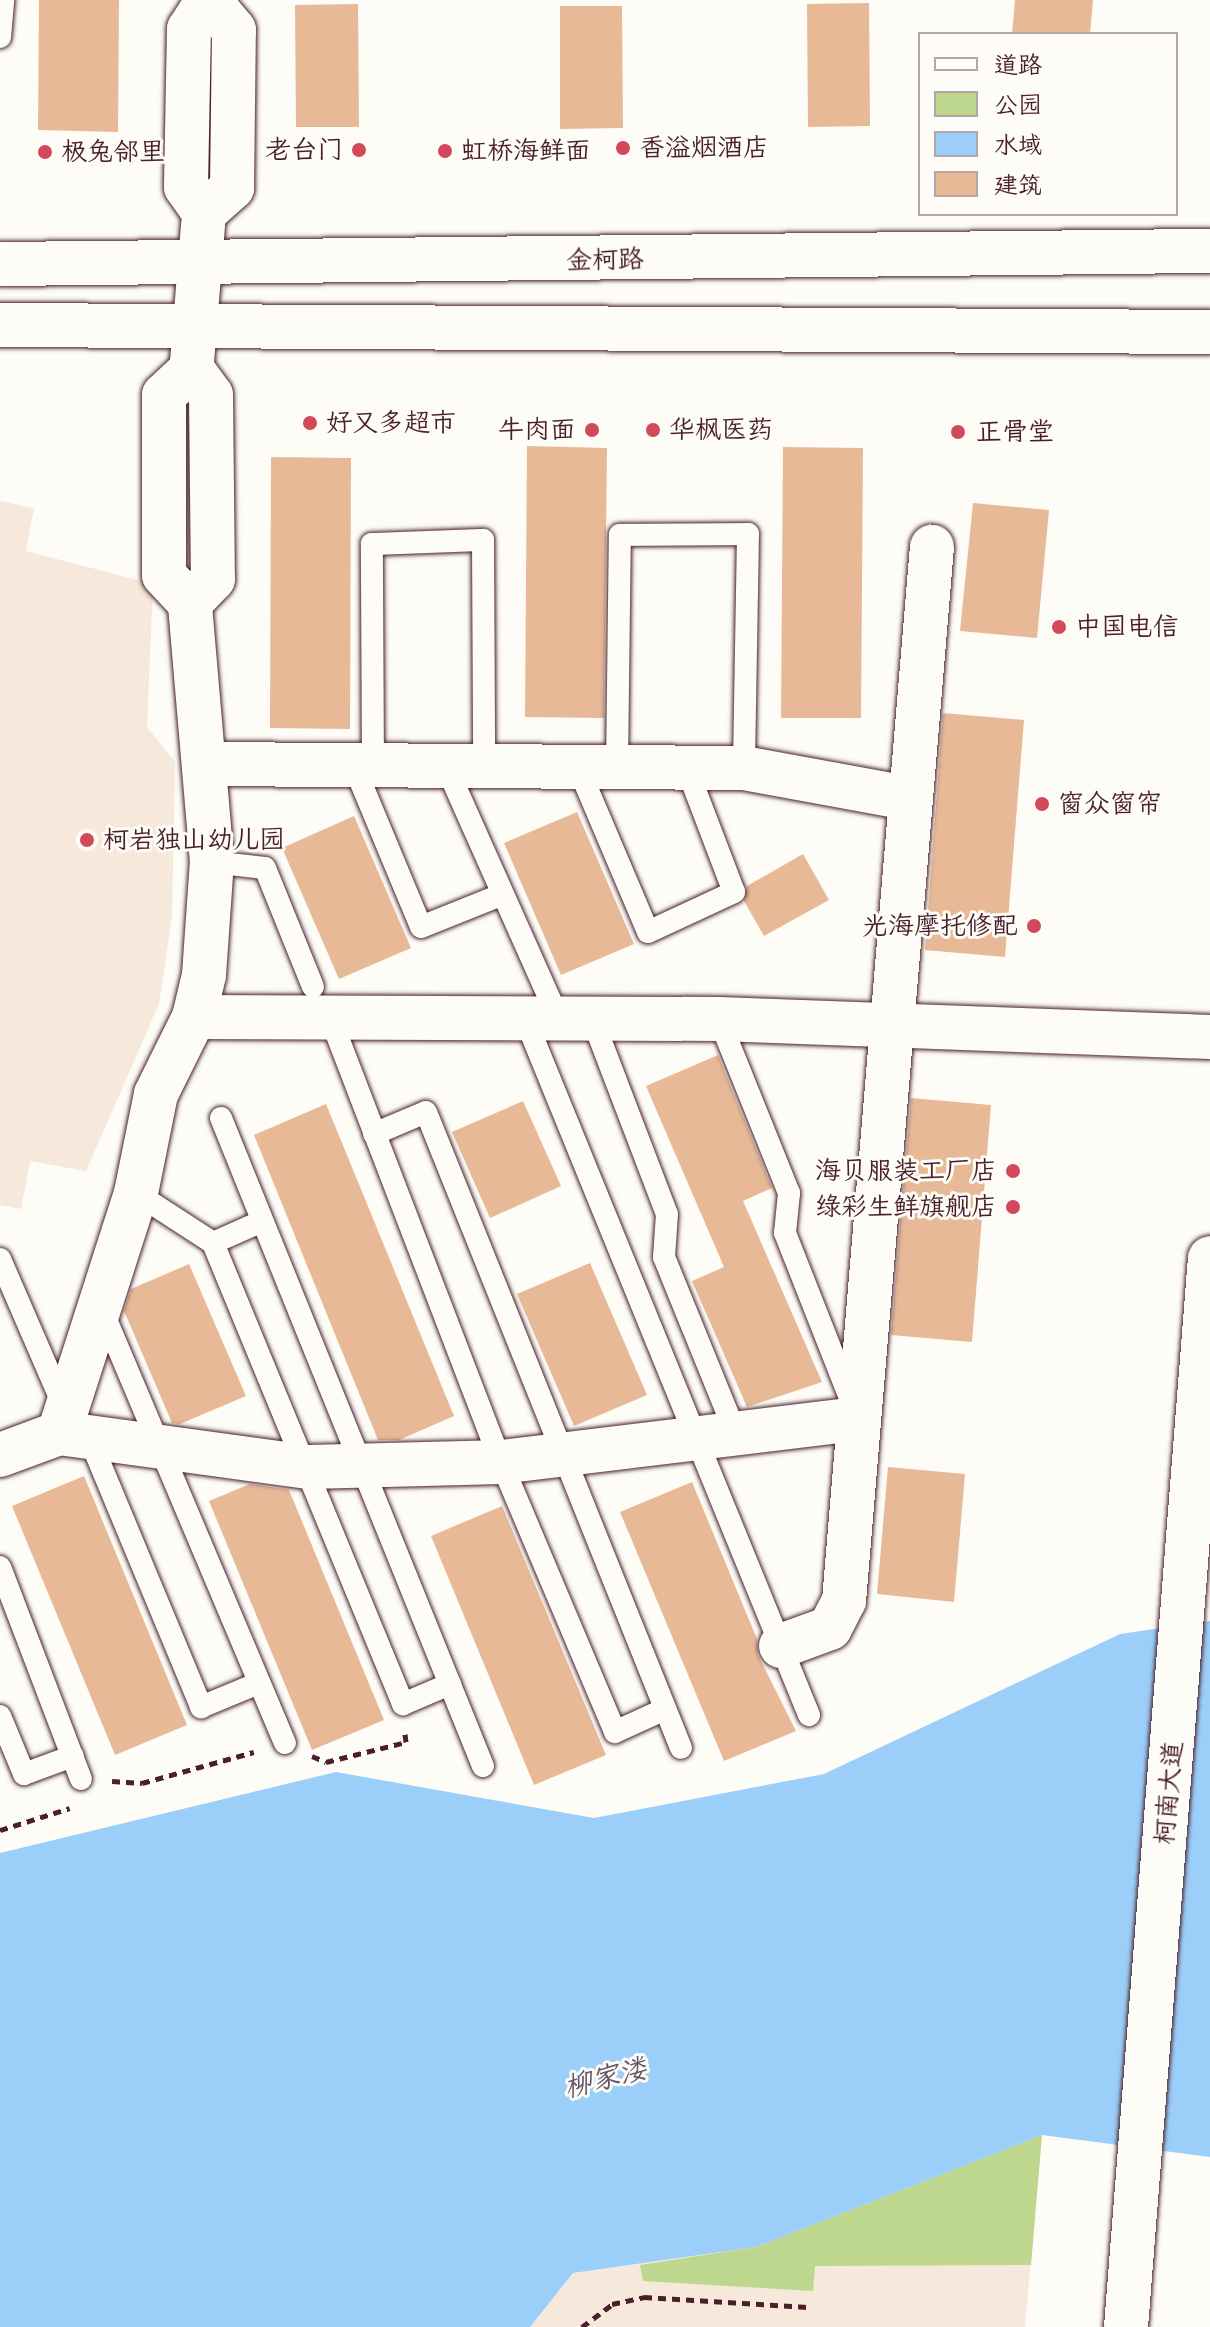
<!DOCTYPE html>
<html>
<head>
<meta charset="utf-8">
<style>
  body { margin:0 }
  #map { position:relative; width:1210px; height:2327px; overflow:hidden; background:#fdfcf7; font-family:Itim,"LXGW WenKai TC",sans-serif }
  div>[style] { position:absolute }
  .built>* { inset:0; background:#f6e8da }
  .green>* { inset:0; background:#bdd78e }
  .water>* { inset:0; background:#9bcff9 }
  .building>* { inset:0; background:#e7b997 }
  .path>* { height:5px; margin-top:-2.5px; transform-origin:0; background:repeating-linear-gradient(90deg,#4a1f2b 0 8px,transparent 0 14px) }
  .roads { filter:drop-shadow(0 0 2px #4a1f2b) drop-shadow(0 0 2px #4a1f2b) }
  .service>* { height:22px; margin:-11px; padding:0 11px; transform-origin:11px; border-radius:11px; background:#fdfcf7 }
  .minor>* { height:44px; margin:-22px; padding:0 22px; transform-origin:22px; border-radius:22px; background:#fdfcf7 }
  .secondary>* { height:44px; margin:-22px; padding:0 22px; transform-origin:22px; border-radius:22px; background:#fdfcf7 }
  .dots>* { width:22px; height:22px; translate:-50% -50%; box-sizing:border-box; border:4px solid #fdfcf7; border-radius:50% }
  span { translate:-50% -50%; white-space:nowrap; text-align:center; line-height:1.15; -webkit-text-stroke:6px #fdfcf7; paint-order:stroke }
  .poi-label { font-size:26px; color:#4a1f2b }
  .left { translate:0 -50%; text-align:left }
  .right { translate:-100% -50%; text-align:right }
  .street-label { font-size:26px; color:#4a1f2b }
  .water-label { font-size:28px; color:#625469; font-style:italic }
  .legend { position:absolute; left:918px; top:32px; width:260px; height:184px; box-sizing:border-box; background:#fdfcf7; border:2px solid #b5a4a5; margin:0; padding:10px 14px; list-style:none; font-size:24px; color:#4a1f2b }
  .legend li { display:flex; align-items:center; gap:16px; height:40px }
  .legend b { width:40px; border:2px solid #b5a4a5 }
</style>
</head>
<body>
<div id="map">
  <div class="built">
    <i style="clip-path:polygon(0 501px,34px 508px,26px 551px,153px 584px,147px 727px,175px 762px,172px 918px,159px 1004px,86px 1171px,30px 1161px,21px 1209px,0 1205px)"></i>
    <i style="clip-path:polygon(1042px 2135px,1025px 2327px,530px 2327px,573px 2273px,756px 2247px)"></i>
  </div>
  <div class="green">
    <i style="clip-path:polygon(1042px 2135px,1031px 2265px,815px 2266px,813px 2291px,643px 2281px,640px 2265px,756px 2247px)"></i>
  </div>
  <div class="water">
    <i style="clip-path:polygon(1210px 1621px,1210px 2157px,1042px 2135px,756px 2247px,573px 2273px,530px 2327px,0 2327px,0 1853px,336px 1772px,594px 1818px,824px 1774px,1120px 1634px)"></i>
  </div>
  <div class="building">
    <i style="clip-path:polygon(39px 0,119px 0,118px 132px,38px 130px)"></i>
    <i style="clip-path:polygon(1015px 0,1093px 0,1090px 34px,1012px 34px)"></i>
    <i style="clip-path:polygon(869px 3px,870px 126px,808px 127px,807px 4px)"></i>
    <i style="clip-path:polygon(358px 4px,359px 127px,296px 127px,295px 5px)"></i>
    <i style="clip-path:polygon(560px 6px,622px 6px,623px 128px,560px 129px)"></i>
    <i style="clip-path:polygon(527px 446px,607px 448px,604px 718px,525px 717px)"></i>
    <i style="clip-path:polygon(783px 447px,863px 448px,861px 718px,781px 718px)"></i>
    <i style="clip-path:polygon(271px 457px,351px 458px,350px 729px,270px 728px)"></i>
    <i style="clip-path:polygon(973px 503px,1049px 510px,1037px 638px,960px 631px)"></i>
    <i style="clip-path:polygon(943px 713px,1024px 720px,1005px 957px,925px 950px)"></i>
    <i style="clip-path:polygon(577px 812px,634px 944px,561px 975px,504px 843px)"></i>
    <i style="clip-path:polygon(354px 816px,411px 948px,339px 979px,282px 848px)"></i>
    <i style="clip-path:polygon(803px 854px,829px 900px,764px 936px,744px 901px,747px 886px)"></i>
    <i style="clip-path:polygon(718px 1055px,772px 1188px,743px 1201px,822px 1382px,747px 1407px,692px 1281px,724px 1267px,646px 1086px)"></i>
    <i style="clip-path:polygon(911px 1098px,991px 1105px,972px 1342px,891px 1335px)"></i>
    <i style="clip-path:polygon(523px 1101px,561px 1186px,490px 1218px,452px 1132px)"></i>
    <i style="clip-path:polygon(326px 1104px,454px 1416px,399px 1440px,378px 1440px,254px 1135px)"></i>
    <i style="clip-path:polygon(590px 1263px,647px 1395px,574px 1426px,517px 1294px)"></i>
    <i style="clip-path:polygon(189px 1264px,246px 1396px,180px 1424px,172px 1423px,124px 1311px,131px 1289px)"></i>
    <i style="clip-path:polygon(888px 1467px,965px 1474px,954px 1602px,877px 1594px)"></i>
    <i style="clip-path:polygon(84px 1476px,187px 1725px,115px 1755px,12px 1506px)"></i>
    <i style="clip-path:polygon(692px 1482px,757px 1639px,758px 1655px,796px 1731px,724px 1761px,620px 1512px)"></i>
    <i style="clip-path:polygon(250px 1484px,289px 1490px,384px 1720px,312px 1750px,209px 1501px)"></i>
    <i style="clip-path:polygon(502px 1506px,606px 1755px,534px 1785px,431px 1536px)"></i>
  </div>
  <div class="path">
    <i style="left:312px;top:1756px;width:15px;rotate:23deg"></i>
    <i style="left:326px;top:1762px;width:82px;rotate:-14deg"></i>
    <i style="left:406px;top:1742px;width:8px;rotate:-97deg"></i>
    <i style="left:112px;top:1781px;width:30px;rotate:4deg"></i>
    <i style="left:142px;top:1783px;width:116px;rotate:-15.5deg"></i>
    <i style="left:0;top:1830px;width:73px;rotate:-17.4deg"></i>
    <i style="left:582px;top:2327px;width:38px;rotate:-37deg"></i>
    <i style="left:612px;top:2304px;width:33px;rotate:-12deg"></i>
    <i style="left:644px;top:2297px;width:164px;rotate:3.5deg"></i>
  </div>
  <div class="roads">
    <div class="service">
      <i style="left:0;top:37px;width:37px;rotate:-85deg"></i>
      <i style="left:354px;top:766px;width:174px;rotate:67.4deg"></i>
      <i style="left:421px;top:927px;width:88px;rotate:-21.9deg"></i>
      <i style="left:446px;top:766px;width:275px;rotate:66deg"></i>
      <i style="left:373px;top:767px;width:223px;rotate:-90.3deg"></i>
      <i style="left:372px;top:544px;width:111px;rotate:-2.1deg"></i>
      <i style="left:483px;top:540px;width:227px;rotate:89.7deg"></i>
      <i style="left:578px;top:767px;width:179px;rotate:67deg"></i>
      <i style="left:648px;top:932px;width:95px;rotate:-24.9deg"></i>
      <i style="left:734px;top:892px;width:132px;rotate:-110.9deg"></i>
      <i style="left:617px;top:768px;width:233px;rotate:-89.3deg"></i>
      <i style="left:620px;top:535px;width:128px;rotate:-0.4deg"></i>
      <i style="left:748px;top:534px;width:234px;rotate:91deg"></i>
      <i style="left:212px;top:862px;width:53px;rotate:6.5deg"></i>
      <i style="left:265px;top:868px;width:128px;rotate:68deg"></i>
      <i style="left:524px;top:1016px;width:755px;rotate:67.82deg"></i>
      <i style="left:330px;top:1017px;width:477px;rotate:69deg"></i>
      <i style="left:501px;top:1462px;width:293px;rotate:67.1deg"></i>
      <i style="left:615px;top:1732px;width:55px;rotate:-24.7deg"></i>
      <i style="left:592px;top:1018px;width:210px;rotate:69.1deg"></i>
      <i style="left:667px;top:1214px;width:43px;rotate:94deg"></i>
      <i style="left:664px;top:1257px;width:191px;rotate:67.9deg"></i>
      <i style="left:719px;top:1019px;width:188px;rotate:68.1deg"></i>
      <i style="left:789px;top:1193px;width:40px;rotate:95.7deg"></i>
      <i style="left:785px;top:1233px;width:183px;rotate:68.5deg"></i>
      <i style="left:221px;top:1118px;width:699px;rotate:67.99deg"></i>
      <i style="left:374px;top:1134px;width:56px;rotate:-22.9deg"></i>
      <i style="left:426px;top:1112px;width:685px;rotate:68.15deg"></i>
      <i style="left:136px;top:1193px;width:92px;rotate:33deg"></i>
      <i style="left:213px;top:1243px;width:499px;rotate:67.6deg"></i>
      <i style="left:403px;top:1704px;width:51px;rotate:-23.1deg"></i>
      <i style="left:213px;top:1243px;width:51px;rotate:-24.1deg"></i>
      <i style="left:0;top:1259px;width:161px;rotate:66.6deg"></i>
      <i style="left:102px;top:1310px;width:470px;rotate:67.1deg"></i>
      <i style="left:88px;top:1435px;width:295px;rotate:67.4deg"></i>
      <i style="left:201px;top:1707px;width:63px;rotate:-22.5deg"></i>
      <i style="left:0;top:1567px;width:227px;rotate:69.1deg"></i>
      <i style="left:0;top:1716px;width:63px;rotate:67.5deg"></i>
      <i style="left:24px;top:1774px;width:52px;rotate:-20.2deg"></i>
    </div>
    <div class="minor">
      <i style="left:208px;top:0;width:35px;rotate:123deg"></i>
      <i style="left:189px;top:29px;width:158px;rotate:91.1deg"></i>
      <i style="left:186px;top:187px;width:32px;rotate:55deg"></i>
      <i style="left:204px;top:213px;width:38px;rotate:-42deg"></i>
      <i style="left:232px;top:188px;width:158px;rotate:-89.3deg"></i>
      <i style="left:234px;top:30px;width:39px;rotate:-130deg"></i>
      <i style="left:192px;top:362px;width:138px;rotate:-85.4deg"></i>
      <i style="left:192px;top:369px;width:32px;rotate:54deg"></i>
      <i style="left:211px;top:395px;width:184px;rotate:89.4deg"></i>
      <i style="left:213px;top:579px;width:33px;rotate:134deg"></i>
      <i style="left:190px;top:603px;width:38px;rotate:-133deg"></i>
      <i style="left:164px;top:575px;width:180px;rotate:-90deg"></i>
      <i style="left:164px;top:395px;width:38px;rotate:-43deg"></i>
      <i style="left:207px;top:764px;width:537px;rotate:0.43deg"></i>
      <i style="left:744px;top:768px;width:167px;rotate:10.4deg"></i>
      <i style="left:194px;top:1017px;width:525px;rotate:0.22deg"></i>
      <i style="left:719px;top:1019px;width:491px;rotate:2.1deg"></i>
      <i style="left:59px;top:1433px;width:252px;rotate:-72.2deg"></i>
      <i style="left:136px;top:1193px;width:101px;rotate:-78.6deg"></i>
      <i style="left:156px;top:1094px;width:86px;rotate:-63.7deg"></i>
      <i style="left:194px;top:1017px;width:43px;rotate:-76.6deg"></i>
      <i style="left:204px;top:975px;width:113px;rotate:-86deg"></i>
      <i style="left:212px;top:862px;width:260px;rotate:-94.9deg"></i>
      <i style="left:0;top:1455px;width:63px;rotate:-20.4deg"></i>
      <i style="left:59px;top:1433px;width:251px;rotate:7.8deg"></i>
      <i style="left:308px;top:1467px;width:193px;rotate:-1.5deg"></i>
      <i style="left:501px;top:1462px;width:360px;rotate:-6.9deg"></i>
      <i style="left:781px;top:1646px;width:52px;rotate:-20.2deg"></i>
      <i style="left:830px;top:1628px;width:30px;rotate:-63deg"></i>
      <i style="left:844px;top:1601px;width:1058px;rotate:-85.23deg"></i>
    </div>
    <div class="secondary">
      <i style="left:0;top:264px;width:1210px;rotate:-0.62deg"></i>
      <i style="left:0;top:325px;width:1210px;rotate:0.33deg"></i>
      <i style="left:1126px;top:2327px;width:1072px;rotate:-85.51deg"></i>
    </div>
  </div>
  <div class="dots">
    <i style="left:623px;top:148px;background:#d1495b"></i>
    <i style="left:359px;top:150px;background:#d1495b"></i>
    <i style="left:445px;top:151px;background:#d1495b"></i>
    <i style="left:45px;top:152px;background:#d1495b"></i>
    <i style="left:310px;top:423px;background:#d1495b"></i>
    <i style="left:592px;top:430px;background:#d1495b"></i>
    <i style="left:653px;top:430px;background:#d1495b"></i>
    <i style="left:958px;top:432px;background:#d1495b"></i>
    <i style="left:1059px;top:627px;background:#d1495b"></i>
    <i style="left:1042px;top:804px;background:#d1495b"></i>
    <i style="left:87px;top:840px;background:#d1495b"></i>
    <i style="left:1034px;top:926px;background:#d1495b"></i>
    <i style="left:1013px;top:1171px;background:#d1495b"></i>
    <i style="left:1013px;top:1207px;background:#d1495b"></i>
  </div>
  <div class="poi-label">
    <span class="left" style="left:639px;top:148px">香溢烟酒店</span>
    <span class="right" style="left:343px;top:150px">老台门</span>
    <span class="left" style="left:461px;top:151px">虹桥海鲜面</span>
    <span class="left" style="left:61px;top:152px">极兔邻里</span>
    <span class="left" style="left:326px;top:423px">好又多超市</span>
    <span class="right" style="left:576px;top:430px">牛肉面</span>
    <span class="left" style="left:669px;top:430px">华枫医药</span>
    <span class="left" style="left:976px;top:432px">正骨堂</span>
    <span class="left" style="left:1075px;top:627px">中国电信</span>
    <span class="left" style="left:1058px;top:804px">窗众窗帘</span>
    <span class="left" style="left:103px;top:840px">柯岩独山幼儿园</span>
    <span class="right" style="left:1018px;top:926px">光海摩托修配</span>
    <span class="right" style="left:997px;top:1171px">海贝服装工厂店</span>
    <span class="right" style="left:997px;top:1207px">绿彩生鲜旗舰店</span>
  </div>
  <div class="street-label">
    <span style="left:605px;top:260px;rotate:-1deg">金柯路</span>
    <span style="left:1169px;top:1793px;rotate:-85deg">柯南大道</span>
  </div>
  <div class="water-label">
    <span style="left:605px;top:2077px;rotate:-14deg">柳家溇</span>
  </div>
  <ul class="legend">
  <li><b style="height:10px;background:#fdfcf7"></b>道路</li>
  <li><b style="height:22px;background:#bdd78e"></b>公园</li>
  <li><b style="height:22px;background:#9bcff9"></b>水域</li>
  <li><b style="height:22px;background:#e7b997"></b>建筑</li>
  </ul>
</div>
</body>
</html>
